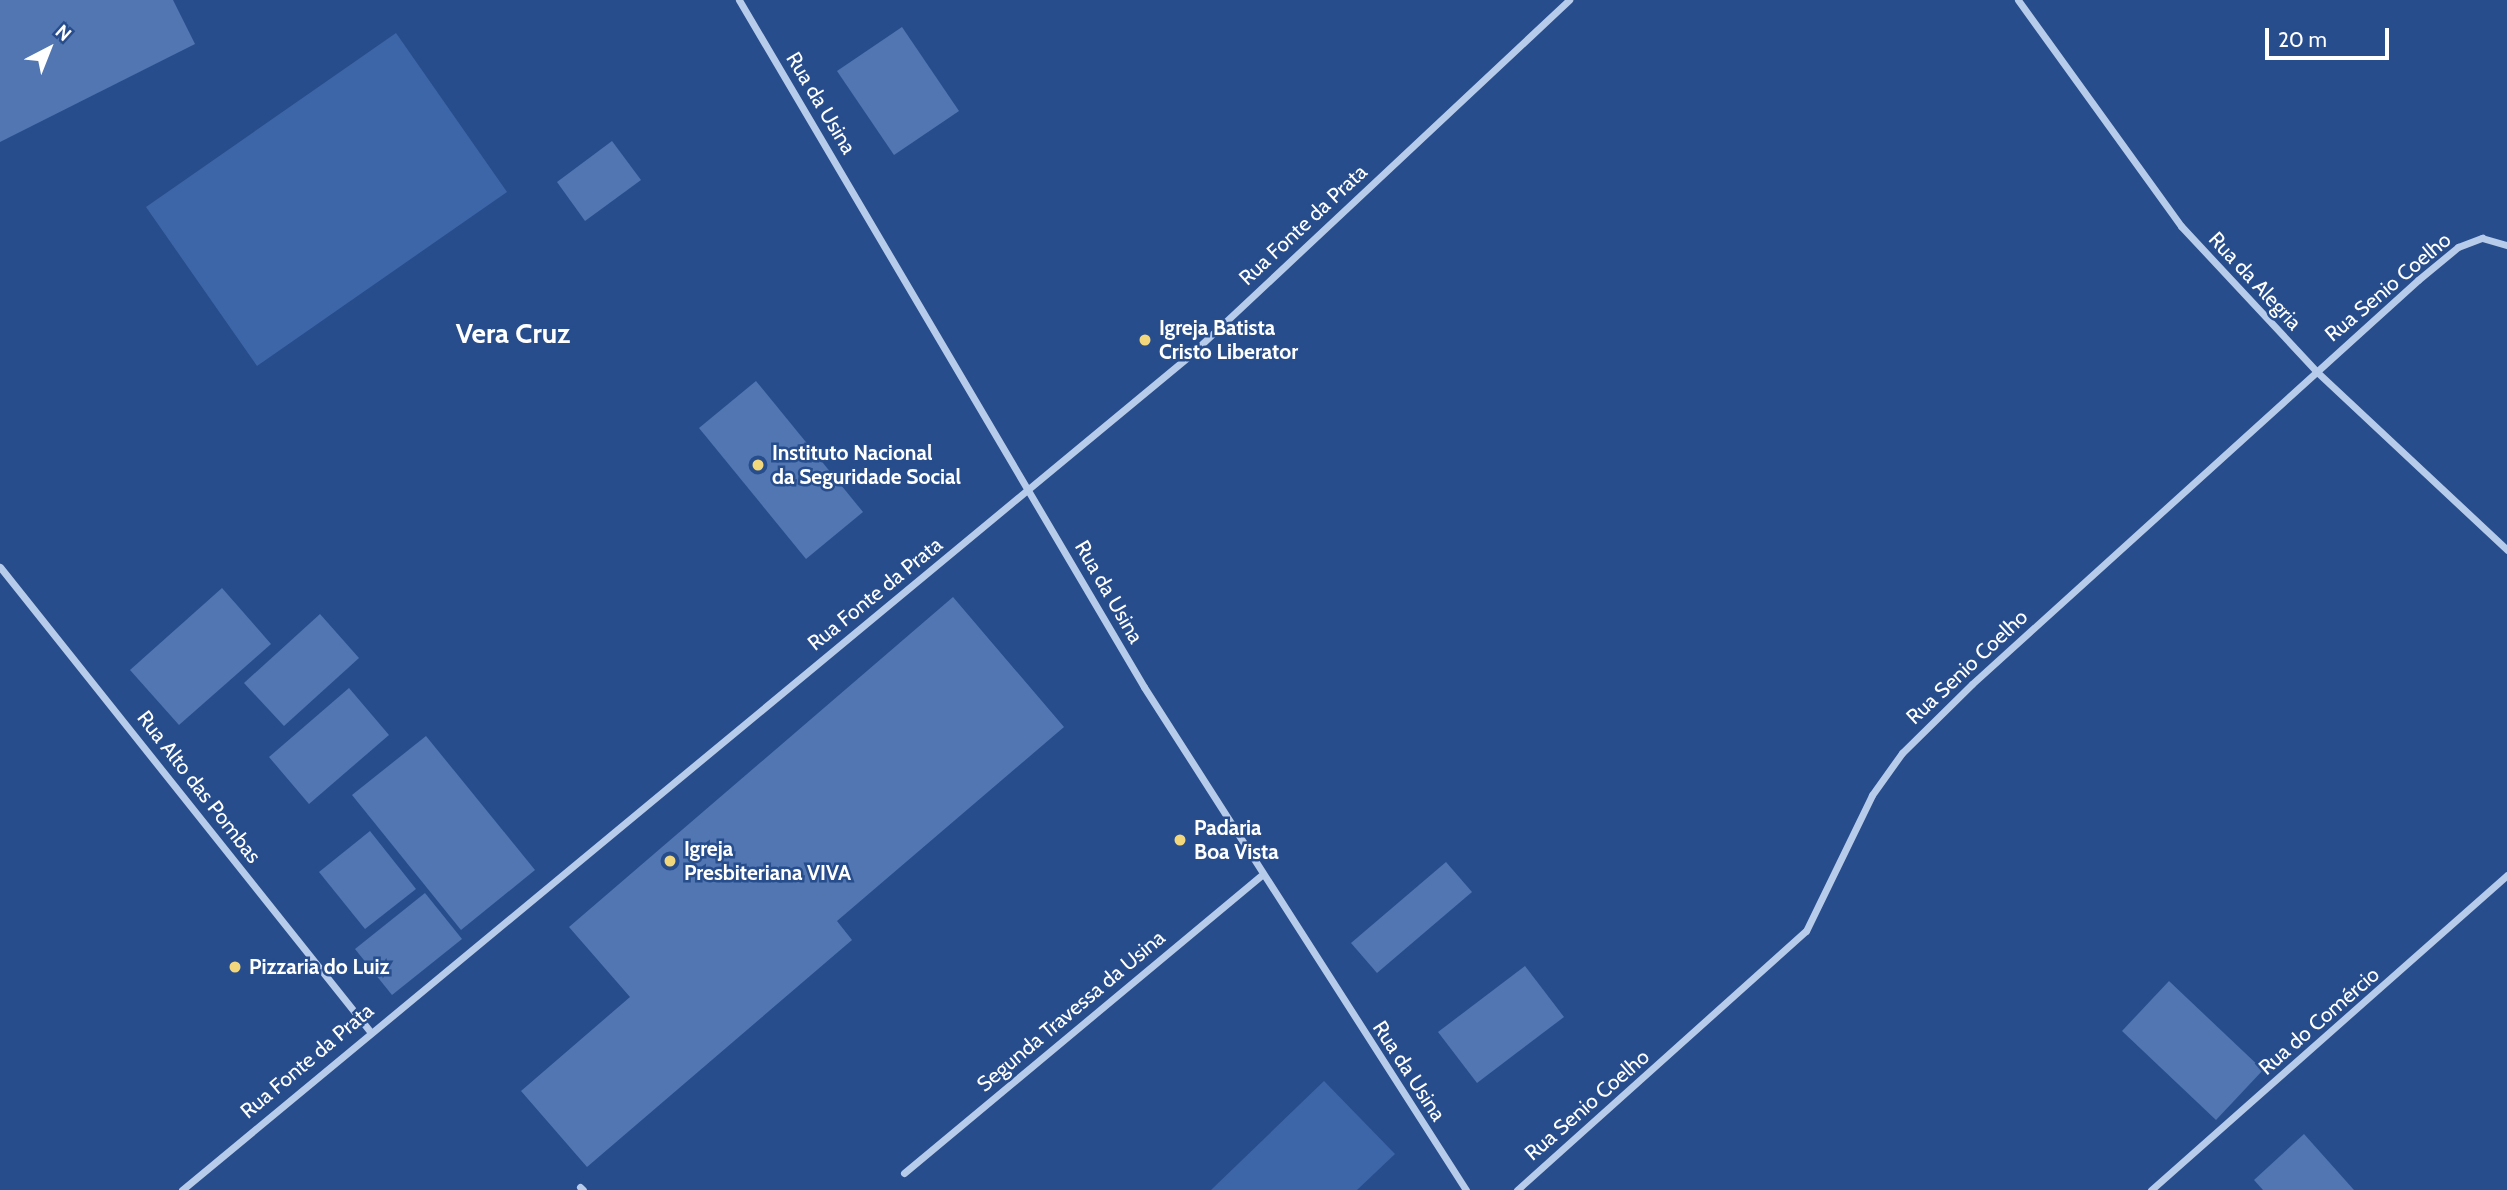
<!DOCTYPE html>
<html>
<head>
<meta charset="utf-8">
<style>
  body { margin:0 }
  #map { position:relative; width:2507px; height:1190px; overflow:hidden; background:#284d8c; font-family:Cabin,sans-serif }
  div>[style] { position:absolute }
  .green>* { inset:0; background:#3d66a8 }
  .building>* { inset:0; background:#5176b2 }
  .street>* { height:7px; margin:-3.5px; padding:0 3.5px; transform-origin:3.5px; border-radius:3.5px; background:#b7cbea }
  .dots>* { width:19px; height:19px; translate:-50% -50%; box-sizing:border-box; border:4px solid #284d8c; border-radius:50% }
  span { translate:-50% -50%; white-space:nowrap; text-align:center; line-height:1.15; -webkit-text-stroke:5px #284d8c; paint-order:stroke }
  .street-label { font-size:21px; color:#fff }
  .poi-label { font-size:21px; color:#fff; font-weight:700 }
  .left { translate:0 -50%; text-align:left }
  .district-label { font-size:28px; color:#fff; font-weight:700 }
  .north { position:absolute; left:14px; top:14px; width:70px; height:70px; -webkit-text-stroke:5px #284d8c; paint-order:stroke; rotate:42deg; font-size:19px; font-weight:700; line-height:28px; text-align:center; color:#fff }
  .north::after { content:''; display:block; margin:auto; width:24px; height:32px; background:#fff; clip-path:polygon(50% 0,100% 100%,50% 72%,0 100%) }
  .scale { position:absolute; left:2265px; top:28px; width:124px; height:32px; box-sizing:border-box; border:4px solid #fff; border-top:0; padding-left:9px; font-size:21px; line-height:24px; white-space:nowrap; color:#fff; -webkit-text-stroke:5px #284d8c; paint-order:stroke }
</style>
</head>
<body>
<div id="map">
  <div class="green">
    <i style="clip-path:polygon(396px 33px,507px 192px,257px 366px,146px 207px)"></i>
    <i style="clip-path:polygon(1324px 1081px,1395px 1154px,1357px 1190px,1211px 1190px)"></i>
  </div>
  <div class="building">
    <i style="clip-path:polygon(0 0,173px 0,195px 44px,0 142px)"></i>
    <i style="clip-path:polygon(902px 27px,959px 111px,894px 155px,837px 71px)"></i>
    <i style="clip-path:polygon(612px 141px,641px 180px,585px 221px,557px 182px)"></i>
    <i style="clip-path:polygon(756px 381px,863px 512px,806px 559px,699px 428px)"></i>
    <i style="clip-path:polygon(222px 588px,271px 644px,179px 725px,130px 670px)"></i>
    <i style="clip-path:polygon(953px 597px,1064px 727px,837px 921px,852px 940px,587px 1167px,521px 1091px,630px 997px,569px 927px)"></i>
    <i style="clip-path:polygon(320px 614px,359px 658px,284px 726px,244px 683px)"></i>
    <i style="clip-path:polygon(349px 688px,389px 735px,309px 804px,269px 757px)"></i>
    <i style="clip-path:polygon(426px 736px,535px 870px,461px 930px,352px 795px)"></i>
    <i style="clip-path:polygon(370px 831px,416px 889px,365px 929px,319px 872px)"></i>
    <i style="clip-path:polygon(1446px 862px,1472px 892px,1377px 973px,1351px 943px)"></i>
    <i style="clip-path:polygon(425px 893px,462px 939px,392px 995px,355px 949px)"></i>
    <i style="clip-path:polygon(1525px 966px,1564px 1017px,1477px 1083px,1438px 1032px)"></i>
    <i style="clip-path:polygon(2169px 981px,2263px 1070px,2216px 1120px,2122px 1031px)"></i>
    <i style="clip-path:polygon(2304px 1134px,2354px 1190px,2263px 1190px,2254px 1180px)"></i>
  </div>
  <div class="street">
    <i style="left:739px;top:0;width:797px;rotate:59.48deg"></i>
    <i style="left:1144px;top:687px;width:597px;rotate:57.37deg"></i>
    <i style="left:2018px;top:0;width:279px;rotate:54.2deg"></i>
    <i style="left:2181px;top:226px;width:198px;rotate:47deg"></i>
    <i style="left:2316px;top:371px;width:262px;rotate:43.1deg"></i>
    <i style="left:0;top:567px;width:592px;rotate:51.45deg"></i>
    <i style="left:904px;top:1173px;width:464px;rotate:-39.8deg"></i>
    <i style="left:580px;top:1187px;width:4px;rotate:45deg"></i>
    <i style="left:182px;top:1190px;width:1308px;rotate:-39.63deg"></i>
    <i style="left:1189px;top:356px;width:521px;rotate:-43.13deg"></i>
    <i style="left:1517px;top:1190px;width:388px;rotate:-41.9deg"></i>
    <i style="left:1806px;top:931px;width:151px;rotate:-64.1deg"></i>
    <i style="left:1872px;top:795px;width:52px;rotate:-54.5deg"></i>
    <i style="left:1902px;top:753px;width:98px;rotate:-44.6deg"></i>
    <i style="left:1972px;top:684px;width:602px;rotate:-42.17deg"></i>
    <i style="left:2418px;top:280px;width:52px;rotate:-39.5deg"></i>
    <i style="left:2458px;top:247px;width:26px;rotate:-21deg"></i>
    <i style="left:2482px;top:238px;width:26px;rotate:16deg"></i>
    <i style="left:2151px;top:1190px;width:475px;rotate:-41.5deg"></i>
  </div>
  <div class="dots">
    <i style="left:1145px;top:340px;background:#f2d77d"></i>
    <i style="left:758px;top:465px;background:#f2d77d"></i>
    <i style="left:1180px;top:840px;background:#f2d77d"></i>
    <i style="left:670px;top:861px;background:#f2d77d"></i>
    <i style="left:235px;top:967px;background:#f2d77d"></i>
  </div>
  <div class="street-label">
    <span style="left:821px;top:103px;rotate:59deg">Rua da Usina</span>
    <span style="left:1303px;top:225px;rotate:-43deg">Rua Fonte da Prata</span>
    <span style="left:2255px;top:281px;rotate:47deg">Rua da Alegria</span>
    <span style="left:2388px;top:287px;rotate:-40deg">Rua Senio Coelho</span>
    <span style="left:1109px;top:592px;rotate:60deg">Rua da Usina</span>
    <span style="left:875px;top:594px;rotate:-39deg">Rua Fonte da Prata</span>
    <span style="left:1967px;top:667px;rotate:-43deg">Rua Senio Coelho</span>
    <span style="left:199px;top:787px;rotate:52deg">Rua Alto das Pombas</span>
    <span style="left:1071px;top:1011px;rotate:-40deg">Segunda Travessa da Usina</span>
    <span style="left:2319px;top:1021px;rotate:-41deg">Rua do Comércio</span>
    <span style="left:307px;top:1061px;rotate:-40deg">Rua Fonte da Prata</span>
    <span style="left:1409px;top:1071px;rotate:57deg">Rua da Usina</span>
    <span style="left:1587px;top:1105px;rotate:-41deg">Rua Senio Coelho</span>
  </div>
  <div class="poi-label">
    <span class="left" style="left:1159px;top:340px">Igreja Batista<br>Cristo Liberator</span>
    <span class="left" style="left:772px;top:465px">Instituto Nacional<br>da Seguridade Social</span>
    <span class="left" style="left:1194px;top:840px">Padaria<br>Boa Vista</span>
    <span class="left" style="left:684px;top:861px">Igreja<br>Presbiteriana VIVA</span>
    <span class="left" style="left:249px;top:967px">Pizzaria do Luiz</span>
  </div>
  <div class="district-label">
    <span style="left:513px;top:333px">Vera Cruz</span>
  </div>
  <div class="north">N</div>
  <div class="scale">20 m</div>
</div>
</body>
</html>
